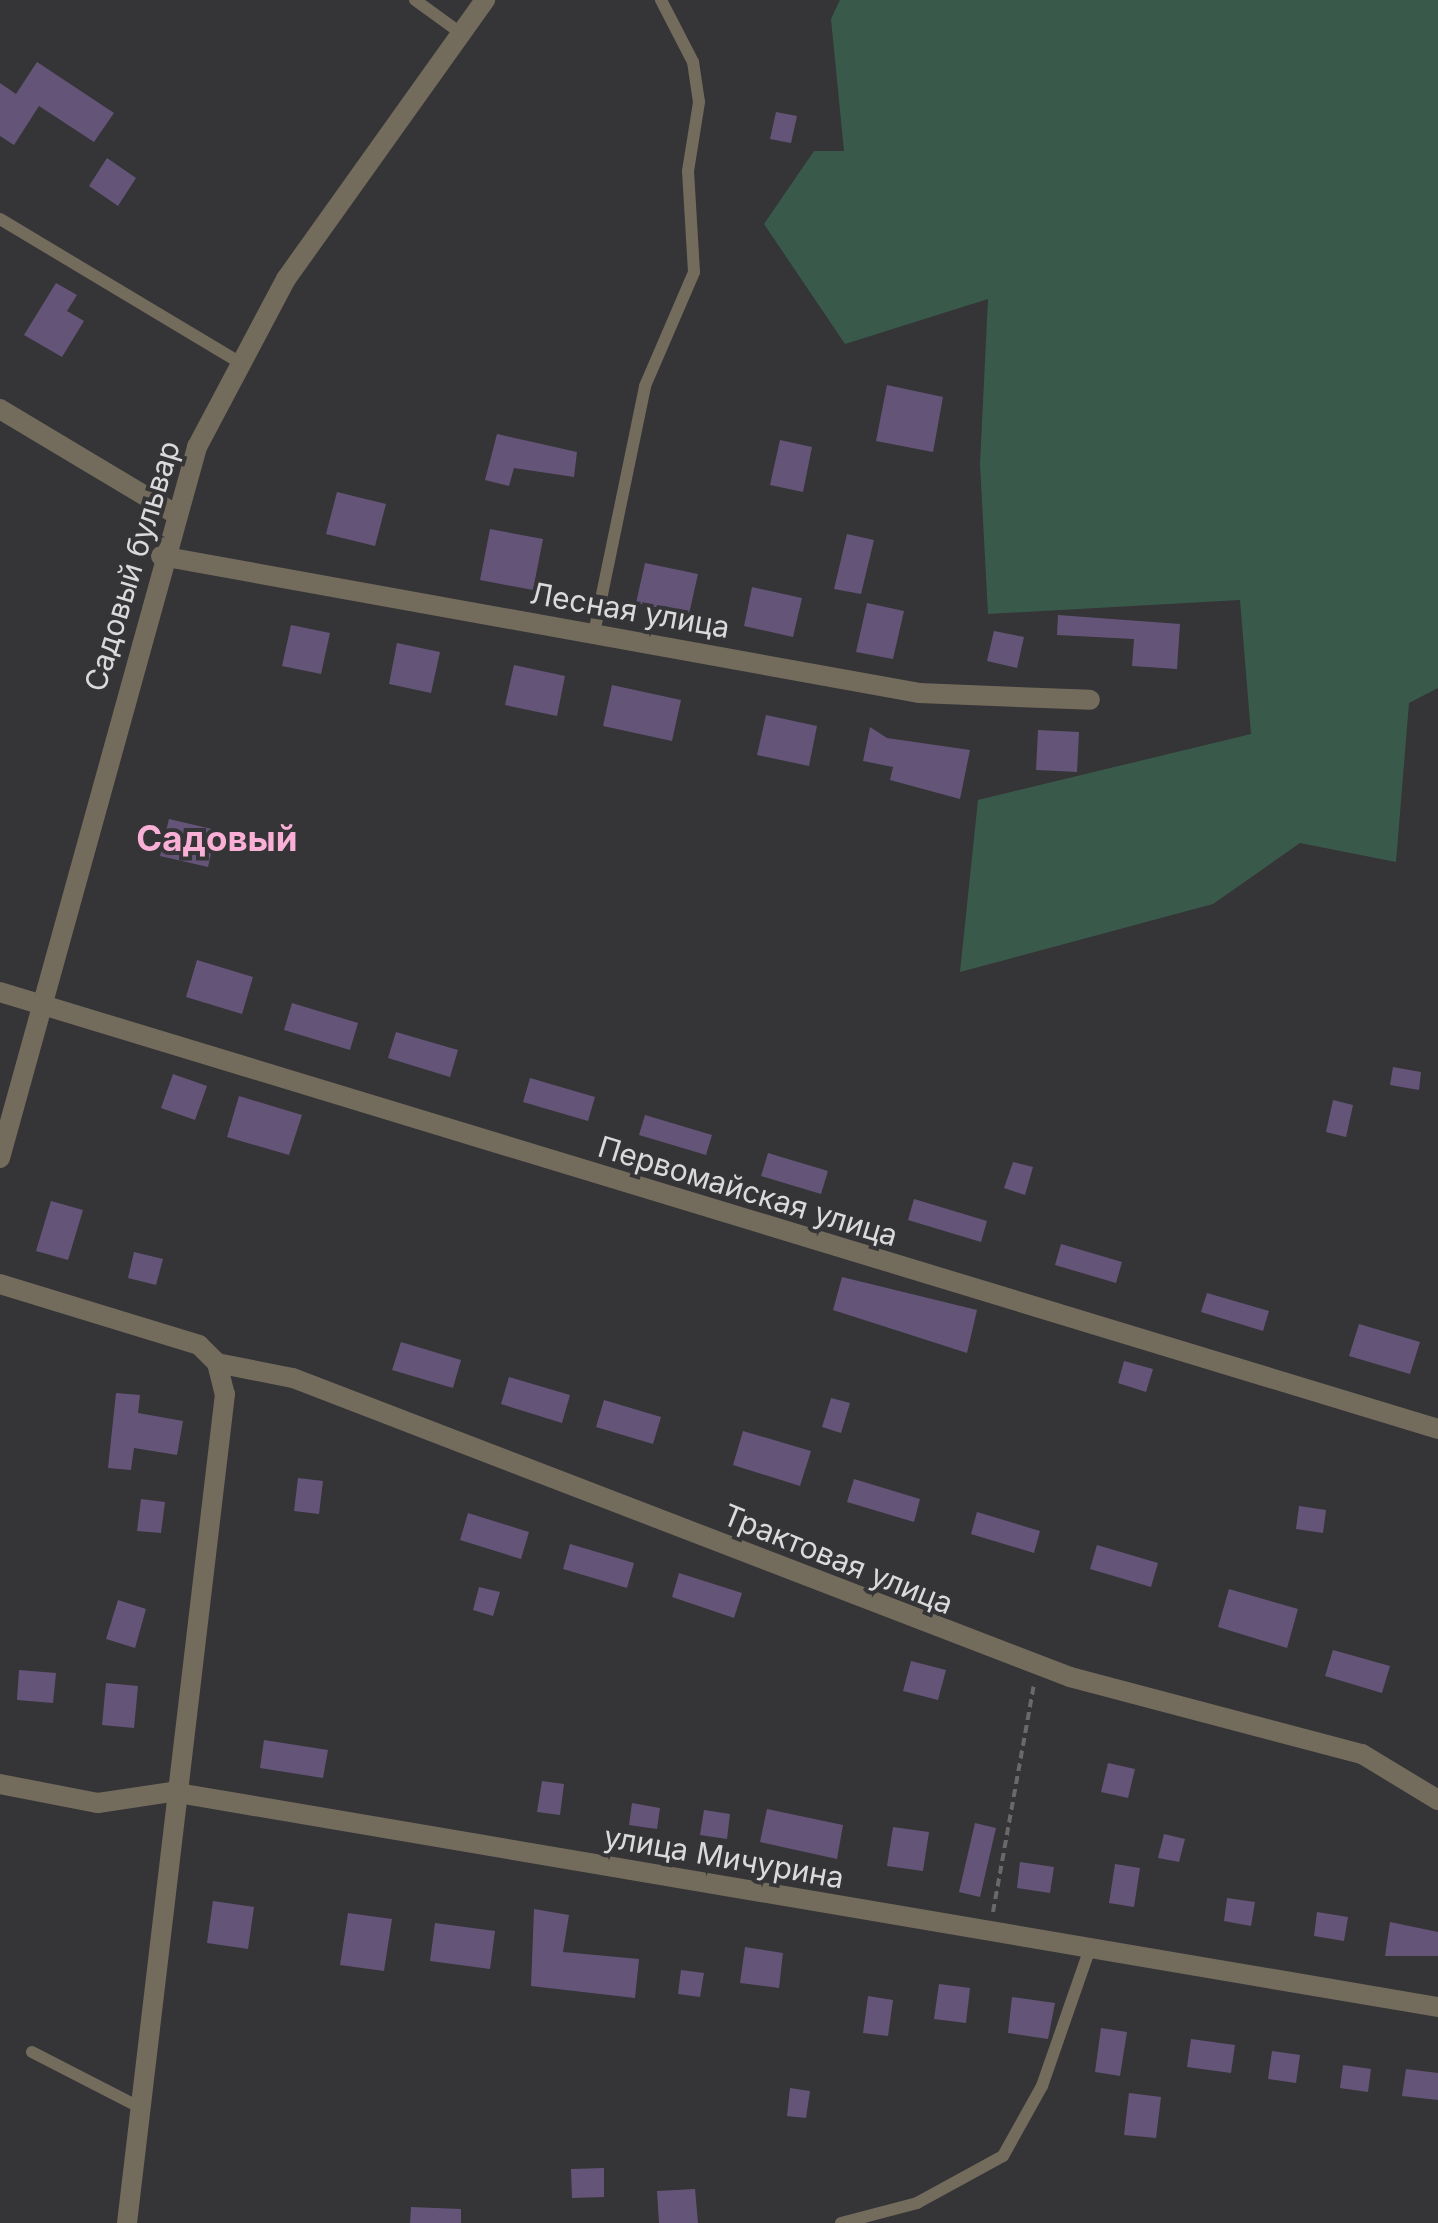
<!DOCTYPE html>
<html>
<head>
<meta charset="utf-8">
<style>
  body { margin:0 }
  #map { position:relative; width:1438px; height:2223px; overflow:hidden; background:#353437; font-family:Inter,sans-serif }
  div>[style] { position:absolute }
  .green>* { inset:0; background:#395a4b }
  .building>* { inset:0; background:#645578 }
  .path>* { height:4px; margin-top:-2px; transform-origin:0; background:repeating-linear-gradient(90deg,#69686a 0 8px,transparent 0 13px) }
  .service>* { height:12px; margin:-6px; padding:0 6px; transform-origin:6px; border-radius:6px; background:#736b5c }
  .minor>* { height:20px; margin:-10px; padding:0 10px; transform-origin:10px; border-radius:10px; background:#736b5c }
  .tertiary>* { height:20px; margin:-10px; padding:0 10px; transform-origin:10px; border-radius:10px; background:#736b5c }
  span { translate:-50% -50%; white-space:nowrap; text-align:center; line-height:1.15; -webkit-text-stroke:8px #353437; paint-order:stroke }
  .street-label { font-size:30px; color:#dad9db }
  .quarter-label { font-size:35px; color:#f9afd6; font-weight:700 }
</style>
</head>
<body>
<div id="map">
  <div class="green">
    <i style="clip-path:polygon(840px 0,1438px 0,1438px 688px,1409px 703px,1396px 862px,1300px 843px,1213px 904px,960px 972px,978px 800px,1251px 734px,1240px 600px,988px 614px,980px 464px,988px 299px,845px 344px,764px 224px,814px 151px,844px 151px,831px 19px)"></i>
  </div>
  <div class="building">
    <i style="clip-path:polygon(37px 62px,114px 113px,94px 142px,39px 106px,14px 145px,0 136px,0 83px,16px 94px)"></i>
    <i style="clip-path:polygon(776px 112px,797px 116px,791px 143px,770px 139px)"></i>
    <i style="clip-path:polygon(107px 158px,136px 178px,118px 206px,89px 186px)"></i>
    <i style="clip-path:polygon(56px 283px,77px 295px,67px 311px,84px 321px,62px 357px,24px 335px)"></i>
    <i style="clip-path:polygon(887px 385px,943px 397px,933px 452px,876px 441px)"></i>
    <i style="clip-path:polygon(497px 434px,577px 452px,574px 477px,514px 468px,509px 486px,485px 480px)"></i>
    <i style="clip-path:polygon(780px 440px,812px 447px,803px 492px,770px 485px)"></i>
    <i style="clip-path:polygon(337px 492px,386px 504px,375px 546px,326px 534px)"></i>
    <i style="clip-path:polygon(490px 529px,543px 539px,533px 590px,480px 580px)"></i>
    <i style="clip-path:polygon(847px 534px,874px 540px,861px 594px,834px 589px)"></i>
    <i style="clip-path:polygon(645px 563px,698px 574px,689px 614px,636px 603px)"></i>
    <i style="clip-path:polygon(752px 587px,802px 598px,793px 637px,744px 626px)"></i>
    <i style="clip-path:polygon(867px 603px,904px 611px,893px 659px,856px 652px)"></i>
    <i style="clip-path:polygon(1058px 615px,1180px 624px,1177px 669px,1132px 666px,1134px 639px,1057px 635px)"></i>
    <i style="clip-path:polygon(291px 625px,330px 633px,321px 674px,282px 666px)"></i>
    <i style="clip-path:polygon(994px 631px,1024px 637px,1017px 668px,987px 661px)"></i>
    <i style="clip-path:polygon(397px 643px,440px 652px,431px 693px,389px 684px)"></i>
    <i style="clip-path:polygon(514px 665px,565px 676px,557px 716px,505px 705px)"></i>
    <i style="clip-path:polygon(612px 685px,681px 700px,672px 741px,603px 726px)"></i>
    <i style="clip-path:polygon(766px 715px,817px 726px,809px 766px,757px 755px)"></i>
    <i style="clip-path:polygon(870px 727px,887px 738px,970px 750px,960px 799px,890px 780px,893px 767px,863px 761px)"></i>
    <i style="clip-path:polygon(1038px 730px,1079px 732px,1077px 772px,1036px 770px)"></i>
    <i style="clip-path:polygon(169px 819px,216px 830px,208px 867px,160px 856px)"></i>
    <i style="clip-path:polygon(197px 960px,253px 977px,242px 1014px,186px 997px)"></i>
    <i style="clip-path:polygon(292px 1003px,358px 1023px,350px 1050px,284px 1030px)"></i>
    <i style="clip-path:polygon(396px 1032px,458px 1050px,450px 1077px,388px 1058px)"></i>
    <i style="clip-path:polygon(1393px 1067px,1421px 1072px,1419px 1090px,1390px 1085px)"></i>
    <i style="clip-path:polygon(173px 1074px,207px 1086px,195px 1120px,161px 1108px)"></i>
    <i style="clip-path:polygon(530px 1078px,595px 1097px,588px 1121px,523px 1102px)"></i>
    <i style="clip-path:polygon(239px 1096px,302px 1115px,289px 1155px,227px 1137px)"></i>
    <i style="clip-path:polygon(1333px 1100px,1353px 1105px,1346px 1137px,1326px 1132px)"></i>
    <i style="clip-path:polygon(645px 1115px,712px 1135px,706px 1155px,639px 1135px)"></i>
    <i style="clip-path:polygon(768px 1153px,828px 1171px,821px 1194px,761px 1176px)"></i>
    <i style="clip-path:polygon(1013px 1162px,1033px 1167px,1025px 1195px,1004px 1188px)"></i>
    <i style="clip-path:polygon(914px 1199px,987px 1221px,981px 1242px,908px 1220px)"></i>
    <i style="clip-path:polygon(51px 1201px,83px 1210px,68px 1260px,36px 1251px)"></i>
    <i style="clip-path:polygon(1061px 1244px,1122px 1262px,1116px 1283px,1055px 1265px)"></i>
    <i style="clip-path:polygon(134px 1252px,163px 1259px,156px 1285px,128px 1278px)"></i>
    <i style="clip-path:polygon(842px 1277px,977px 1310px,967px 1353px,833px 1310px)"></i>
    <i style="clip-path:polygon(1207px 1293px,1269px 1311px,1263px 1331px,1201px 1312px)"></i>
    <i style="clip-path:polygon(1359px 1324px,1420px 1342px,1410px 1374px,1349px 1356px)"></i>
    <i style="clip-path:polygon(401px 1342px,461px 1360px,453px 1388px,392px 1370px)"></i>
    <i style="clip-path:polygon(1124px 1361px,1153px 1369px,1146px 1392px,1118px 1383px)"></i>
    <i style="clip-path:polygon(509px 1377px,570px 1395px,562px 1423px,501px 1404px)"></i>
    <i style="clip-path:polygon(116px 1393px,140px 1395px,138px 1413px,183px 1421px,177px 1455px,134px 1448px,131px 1470px,108px 1468px)"></i>
    <i style="clip-path:polygon(831px 1398px,850px 1403px,841px 1433px,822px 1427px)"></i>
    <i style="clip-path:polygon(604px 1400px,661px 1417px,653px 1444px,596px 1427px)"></i>
    <i style="clip-path:polygon(743px 1431px,811px 1451px,800px 1486px,733px 1465px)"></i>
    <i style="clip-path:polygon(298px 1478px,323px 1481px,319px 1514px,294px 1511px)"></i>
    <i style="clip-path:polygon(854px 1479px,920px 1499px,914px 1522px,847px 1502px)"></i>
    <i style="clip-path:polygon(141px 1499px,165px 1502px,161px 1533px,137px 1531px)"></i>
    <i style="clip-path:polygon(1299px 1506px,1326px 1510px,1323px 1533px,1296px 1529px)"></i>
    <i style="clip-path:polygon(977px 1512px,1040px 1531px,1034px 1553px,971px 1534px)"></i>
    <i style="clip-path:polygon(468px 1513px,529px 1532px,521px 1559px,460px 1540px)"></i>
    <i style="clip-path:polygon(570px 1544px,634px 1563px,627px 1588px,563px 1569px)"></i>
    <i style="clip-path:polygon(1097px 1545px,1158px 1563px,1151px 1587px,1090px 1569px)"></i>
    <i style="clip-path:polygon(679px 1573px,742px 1593px,734px 1618px,672px 1597px)"></i>
    <i style="clip-path:polygon(479px 1587px,500px 1592px,493px 1616px,473px 1610px)"></i>
    <i style="clip-path:polygon(1229px 1589px,1298px 1609px,1287px 1648px,1218px 1627px)"></i>
    <i style="clip-path:polygon(118px 1600px,146px 1609px,135px 1648px,106px 1639px)"></i>
    <i style="clip-path:polygon(1333px 1650px,1390px 1666px,1382px 1693px,1325px 1676px)"></i>
    <i style="clip-path:polygon(911px 1661px,946px 1670px,938px 1700px,903px 1691px)"></i>
    <i style="clip-path:polygon(19px 1670px,56px 1673px,53px 1703px,17px 1700px)"></i>
    <i style="clip-path:polygon(106px 1683px,138px 1686px,134px 1728px,102px 1725px)"></i>
    <i style="clip-path:polygon(264px 1740px,328px 1750px,323px 1778px,260px 1768px)"></i>
    <i style="clip-path:polygon(1108px 1763px,1135px 1769px,1128px 1798px,1101px 1792px)"></i>
    <i style="clip-path:polygon(542px 1781px,564px 1784px,560px 1815px,537px 1812px)"></i>
    <i style="clip-path:polygon(632px 1803px,660px 1808px,657px 1829px,629px 1825px)"></i>
    <i style="clip-path:polygon(767px 1809px,843px 1825px,837px 1859px,760px 1842px)"></i>
    <i style="clip-path:polygon(704px 1810px,730px 1814px,727px 1839px,700px 1835px)"></i>
    <i style="clip-path:polygon(975px 1823px,996px 1828px,980px 1897px,959px 1892px)"></i>
    <i style="clip-path:polygon(893px 1827px,929px 1832px,923px 1871px,887px 1866px)"></i>
    <i style="clip-path:polygon(1164px 1834px,1185px 1839px,1179px 1862px,1158px 1858px)"></i>
    <i style="clip-path:polygon(1020px 1862px,1054px 1867px,1050px 1893px,1017px 1888px)"></i>
    <i style="clip-path:polygon(1115px 1864px,1140px 1868px,1134px 1907px,1109px 1903px)"></i>
    <i style="clip-path:polygon(1227px 1898px,1255px 1902px,1251px 1926px,1224px 1921px)"></i>
    <i style="clip-path:polygon(213px 1901px,254px 1907px,248px 1949px,207px 1943px)"></i>
    <i style="clip-path:polygon(534px 1909px,569px 1915px,563px 1952px,639px 1959px,635px 1998px,531px 1986px)"></i>
    <i style="clip-path:polygon(1317px 1912px,1348px 1917px,1344px 1941px,1314px 1936px)"></i>
    <i style="clip-path:polygon(348px 1913px,392px 1919px,384px 1971px,340px 1965px)"></i>
    <i style="clip-path:polygon(1390px 1922px,1438px 1932px,1438px 1956px,1385px 1956px)"></i>
    <i style="clip-path:polygon(435px 1923px,495px 1931px,490px 1969px,430px 1961px)"></i>
    <i style="clip-path:polygon(745px 1947px,783px 1953px,779px 1988px,740px 1983px)"></i>
    <i style="clip-path:polygon(681px 1970px,704px 1973px,700px 1997px,678px 1994px)"></i>
    <i style="clip-path:polygon(939px 1984px,970px 1988px,966px 2023px,934px 2019px)"></i>
    <i style="clip-path:polygon(868px 1996px,893px 2000px,888px 2036px,863px 2033px)"></i>
    <i style="clip-path:polygon(1012px 1997px,1055px 2003px,1048px 2039px,1008px 2033px)"></i>
    <i style="clip-path:polygon(1101px 2028px,1127px 2032px,1120px 2076px,1095px 2072px)"></i>
    <i style="clip-path:polygon(1191px 2039px,1235px 2045px,1231px 2073px,1187px 2067px)"></i>
    <i style="clip-path:polygon(1272px 2051px,1300px 2055px,1296px 2083px,1268px 2079px)"></i>
    <i style="clip-path:polygon(1343px 2065px,1371px 2069px,1368px 2092px,1340px 2088px)"></i>
    <i style="clip-path:polygon(1406px 2069px,1438px 2073px,1438px 2100px,1402px 2096px)"></i>
    <i style="clip-path:polygon(790px 2088px,810px 2091px,806px 2118px,787px 2116px)"></i>
    <i style="clip-path:polygon(1129px 2093px,1161px 2097px,1156px 2138px,1124px 2135px)"></i>
    <i style="clip-path:polygon(604px 2168px,604px 2197px,572px 2198px,571px 2169px)"></i>
    <i style="clip-path:polygon(695px 2189px,698px 2223px,659px 2223px,657px 2191px)"></i>
    <i style="clip-path:polygon(411px 2207px,461px 2209px,461px 2223px,410px 2223px)"></i>
  </div>
  <div class="path">
    <i style="left:993px;top:1912px;width:231px;rotate:-79.8deg"></i>
  </div>
  <div class="service">
    <i style="left:415px;top:0;width:58px;rotate:35.9deg"></i>
    <i style="left:0;top:219px;width:276px;rotate:30.9deg"></i>
    <i style="left:594px;top:633px;width:252px;rotate:-78.3deg"></i>
    <i style="left:645px;top:386px;width:124px;rotate:-66.7deg"></i>
    <i style="left:694px;top:272px;width:101px;rotate:-93.4deg"></i>
    <i style="left:688px;top:171px;width:70px;rotate:-80.9deg"></i>
    <i style="left:699px;top:102px;width:40px;rotate:-98.5deg"></i>
    <i style="left:693px;top:62px;width:70px;rotate:-117.3deg"></i>
    <i style="left:32px;top:2052px;width:116px;rotate:27.2deg"></i>
    <i style="left:841px;top:2223px;width:79px;rotate:-14.7deg"></i>
    <i style="left:917px;top:2203px;width:98px;rotate:-28.7deg"></i>
    <i style="left:1003px;top:2156px;width:80px;rotate:-60.9deg"></i>
    <i style="left:1042px;top:2086px;width:143px;rotate:-70.8deg"></i>
  </div>
  <div class="minor">
    <i style="left:0;top:409px;width:203px;rotate:30.9deg"></i>
    <i style="left:161px;top:556px;width:770px;rotate:10.24deg"></i>
    <i style="left:919px;top:693px;width:171px;rotate:2.3deg"></i>
    <i style="left:0;top:992px;width:1503px;rotate:16.9deg"></i>
    <i style="left:217px;top:1363px;width:77px;rotate:11.2deg"></i>
    <i style="left:293px;top:1378px;width:833px;rotate:21.05deg"></i>
    <i style="left:1070px;top:1677px;width:302px;rotate:14.8deg"></i>
    <i style="left:1362px;top:1754px;width:89px;rotate:31.2deg"></i>
    <i style="left:0;top:1784px;width:100px;rotate:11deg"></i>
    <i style="left:98px;top:1803px;width:75px;rotate:-8.5deg"></i>
    <i style="left:172px;top:1792px;width:1284px;rotate:9.64deg"></i>
  </div>
  <div class="tertiary">
    <i style="left:0;top:1158px;width:738px;rotate:-74.51deg"></i>
    <i style="left:197px;top:447px;width:190px;rotate:-62.1deg"></i>
    <i style="left:286px;top:279px;width:343px;rotate:-54.5deg"></i>
    <i style="left:0;top:1284px;width:208px;rotate:17deg"></i>
    <i style="left:199px;top:1345px;width:25px;rotate:45deg"></i>
    <i style="left:217px;top:1363px;width:32px;rotate:76deg"></i>
    <i style="left:225px;top:1394px;width:835px;rotate:96.74deg"></i>
  </div>
  <div class="street-label">
    <span style="left:132px;top:566px;rotate:-73deg">Садовый бульвар</span>
    <span style="left:630px;top:610px;rotate:10deg">Лесная улица</span>
    <span style="left:748px;top:1191px;rotate:17deg">Первомайская улица</span>
    <span style="left:838px;top:1559px;rotate:22deg">Трактовая улица</span>
    <span style="left:724px;top:1857px;rotate:10deg">улица Мичурина</span>
  </div>
  <div class="quarter-label">
    <span style="left:217px;top:838px">Садовый</span>
  </div>
</div>
</body>
</html>
